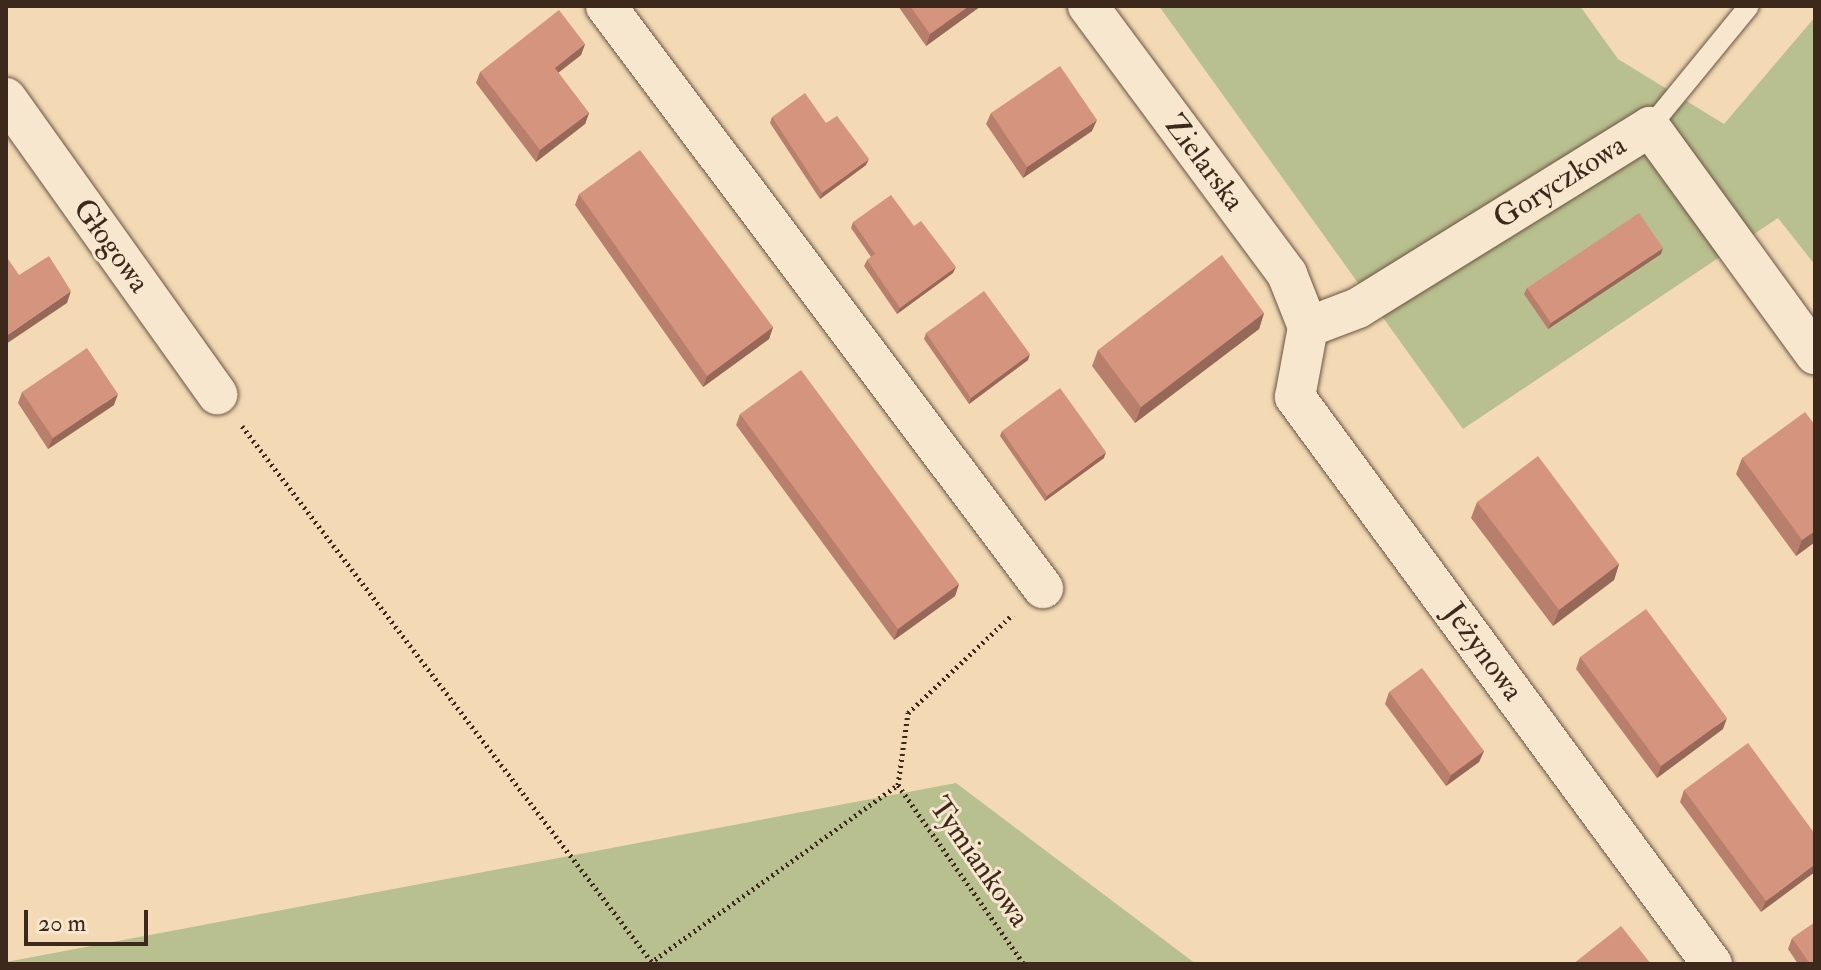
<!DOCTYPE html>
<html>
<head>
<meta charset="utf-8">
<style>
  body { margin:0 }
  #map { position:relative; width:1821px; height:970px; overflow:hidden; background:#f3dab4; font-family:"IM FELL Double Pica",serif }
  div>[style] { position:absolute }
  .green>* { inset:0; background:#b8c08f }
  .path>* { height:5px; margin-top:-2.5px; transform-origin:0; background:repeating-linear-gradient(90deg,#3d281c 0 2px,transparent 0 6px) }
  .roads { filter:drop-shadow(0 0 2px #6a5442) drop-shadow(0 0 2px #6a5442) }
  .lane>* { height:20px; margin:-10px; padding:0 10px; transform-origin:10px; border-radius:10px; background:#f7e7ce }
  .street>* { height:40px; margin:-20px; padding:0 20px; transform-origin:20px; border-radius:20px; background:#f7e7ce }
  .wall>* { inset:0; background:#b77f6c }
  .shaded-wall>* { inset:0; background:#956858 }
  .building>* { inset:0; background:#d5947d }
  span { translate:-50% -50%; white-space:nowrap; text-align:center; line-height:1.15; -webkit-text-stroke:6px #f7e7ce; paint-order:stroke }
  .street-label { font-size:30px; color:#3d281c }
  .frame { position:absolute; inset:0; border:8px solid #3d281c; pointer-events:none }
  .scale { position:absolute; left:24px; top:910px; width:124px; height:36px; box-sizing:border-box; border:4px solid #3d281c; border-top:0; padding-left:10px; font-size:24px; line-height:28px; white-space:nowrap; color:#3d281c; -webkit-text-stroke:6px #f7e7ce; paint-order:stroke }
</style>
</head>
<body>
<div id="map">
  <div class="green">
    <i style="clip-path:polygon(1159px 6px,1580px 6px,1618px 59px,1724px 124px,1815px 17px,1815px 265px,1778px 218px,1463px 429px)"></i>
    <i style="clip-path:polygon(956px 783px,1196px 964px,6px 964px,6px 962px)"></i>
  </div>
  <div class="path">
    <i style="left:242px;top:426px;width:675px;rotate:52.59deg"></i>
    <i style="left:898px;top:785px;width:219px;rotate:54.9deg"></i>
    <i style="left:650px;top:963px;width:305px;rotate:-35.7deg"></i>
    <i style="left:898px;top:785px;width:73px;rotate:-82.1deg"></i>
    <i style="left:908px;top:713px;width:144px;rotate:-43.3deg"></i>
  </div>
  <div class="roads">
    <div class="lane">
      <i style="left:1650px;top:127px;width:156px;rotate:-50.7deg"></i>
    </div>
    <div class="street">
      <i style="left:606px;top:6px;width:728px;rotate:53.1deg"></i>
      <i style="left:1088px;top:6px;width:334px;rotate:53.4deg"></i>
      <i style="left:1287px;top:274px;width:57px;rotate:68.4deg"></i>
      <i style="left:6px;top:98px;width:364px;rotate:54.5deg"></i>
      <i style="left:1308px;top:327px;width:71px;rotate:100.5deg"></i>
      <i style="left:1295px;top:397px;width:704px;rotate:53.67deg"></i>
      <i style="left:1308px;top:327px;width:53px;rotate:-20.8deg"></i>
      <i style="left:1358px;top:308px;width:344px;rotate:-31.8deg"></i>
      <i style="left:1650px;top:127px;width:281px;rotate:54deg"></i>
    </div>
  </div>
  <div class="wall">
    <i style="clip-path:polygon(898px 6px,981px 6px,926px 46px)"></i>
    <i style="clip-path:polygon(585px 44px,581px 55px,558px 73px,589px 113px,585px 124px,536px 162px,476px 83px,480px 72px)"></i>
    <i style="clip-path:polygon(991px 113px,1092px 131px,1023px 178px,986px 124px)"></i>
    <i style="clip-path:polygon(772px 117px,826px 123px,866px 165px,820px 199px,770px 123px)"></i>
    <i style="clip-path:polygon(579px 194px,773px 327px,769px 339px,703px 387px,575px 205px)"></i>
    <i style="clip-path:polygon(853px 222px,914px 226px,953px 273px,897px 314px,864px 266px,867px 260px,871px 257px,851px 228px)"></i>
    <i style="clip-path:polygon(1661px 254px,1548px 329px,1524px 294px,1527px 288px)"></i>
    <i style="clip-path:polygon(1264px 313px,1259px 329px,1135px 423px,1092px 366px,1098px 350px)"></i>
    <i style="clip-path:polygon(926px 333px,1028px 360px,969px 404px,924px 339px)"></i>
    <i style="clip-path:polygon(22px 392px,114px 405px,48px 449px,18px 403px)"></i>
    <i style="clip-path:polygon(740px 414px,959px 584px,955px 596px,894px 640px,736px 425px)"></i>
    <i style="clip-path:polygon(1815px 425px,1815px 542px,1796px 556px,1736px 474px,1742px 458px)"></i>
    <i style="clip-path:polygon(1002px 431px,1104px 458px,1045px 501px,1000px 436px)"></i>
    <i style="clip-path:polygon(1477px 502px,1619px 564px,1614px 580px,1553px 626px,1471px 518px)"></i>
    <i style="clip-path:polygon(1580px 657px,1723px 729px,1657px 778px,1576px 669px)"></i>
    <i style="clip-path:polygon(1389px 692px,1484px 751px,1479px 762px,1446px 786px,1385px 704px)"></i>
    <i style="clip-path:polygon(1684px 790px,1815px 834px,1761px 912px,1680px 802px)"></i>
    <i style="clip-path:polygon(1792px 938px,1815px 964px,1798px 964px,1788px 949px)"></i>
  </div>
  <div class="shaded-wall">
    <i style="clip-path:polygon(969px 6px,981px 6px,926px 46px,930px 34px)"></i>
    <i style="clip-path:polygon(585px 44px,581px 55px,550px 79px,555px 68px)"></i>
    <i style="clip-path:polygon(589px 113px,585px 124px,536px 162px,540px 150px)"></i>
    <i style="clip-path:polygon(1097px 120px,1092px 131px,1023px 178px,1027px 167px)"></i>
    <i style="clip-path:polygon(869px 159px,866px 165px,820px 199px,822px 193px)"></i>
    <i style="clip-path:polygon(1663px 248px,1661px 254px,1548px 329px,1551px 323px)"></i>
    <i style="clip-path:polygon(956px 267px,953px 273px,897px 314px,900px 308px)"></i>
    <i style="clip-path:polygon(71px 291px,67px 303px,6px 344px,6px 336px)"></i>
    <i style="clip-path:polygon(1264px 313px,1259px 329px,1135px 423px,1141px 407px)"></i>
    <i style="clip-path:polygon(773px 327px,769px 339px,703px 387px,707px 376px)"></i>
    <i style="clip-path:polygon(1030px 354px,1028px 360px,969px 404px,971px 398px)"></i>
    <i style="clip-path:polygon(118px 394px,114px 405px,48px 449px,53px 438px)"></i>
    <i style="clip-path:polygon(1106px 452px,1104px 458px,1045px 501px,1047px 496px)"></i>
    <i style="clip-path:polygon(1815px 531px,1815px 542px,1796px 556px,1802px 540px)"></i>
    <i style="clip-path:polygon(1619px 564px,1614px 580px,1553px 626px,1559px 610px)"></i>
    <i style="clip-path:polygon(959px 584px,955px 596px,894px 640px,898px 629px)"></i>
    <i style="clip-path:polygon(1727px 718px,1723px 729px,1657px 778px,1661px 766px)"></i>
    <i style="clip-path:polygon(1484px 751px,1479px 762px,1446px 786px,1451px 775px)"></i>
    <i style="clip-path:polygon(1815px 864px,1815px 872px,1761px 912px,1766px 901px)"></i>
  </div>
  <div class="building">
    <i style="clip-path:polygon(910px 6px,969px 6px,930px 34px)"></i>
    <i style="clip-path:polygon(559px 10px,585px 44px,555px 68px,589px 113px,540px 150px,480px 72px)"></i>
    <i style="clip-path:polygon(1060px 66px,1097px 120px,1027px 167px,991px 113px)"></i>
    <i style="clip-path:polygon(805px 93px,826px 123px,837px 116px,869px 159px,822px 193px,772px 117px)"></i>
    <i style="clip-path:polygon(640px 150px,773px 327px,707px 376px,579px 194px)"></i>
    <i style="clip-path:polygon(891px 195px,914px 226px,921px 221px,956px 267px,900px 308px,867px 260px,875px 254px,853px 222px)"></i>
    <i style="clip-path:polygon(1639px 213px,1663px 248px,1551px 323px,1527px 288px)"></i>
    <i style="clip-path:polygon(1222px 255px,1264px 313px,1141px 407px,1098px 350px)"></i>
    <i style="clip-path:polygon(6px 256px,19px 275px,49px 256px,71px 291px,6px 336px)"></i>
    <i style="clip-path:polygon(984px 291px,1030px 354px,971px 398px,926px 333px)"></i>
    <i style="clip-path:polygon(87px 348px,118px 394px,53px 438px,22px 392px)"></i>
    <i style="clip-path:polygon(801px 370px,959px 584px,898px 629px,740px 414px)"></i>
    <i style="clip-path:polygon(1060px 388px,1106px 452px,1047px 496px,1002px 431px)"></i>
    <i style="clip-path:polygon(1805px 412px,1815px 425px,1815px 531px,1802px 540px,1742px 458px)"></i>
    <i style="clip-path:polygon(1538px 456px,1619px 564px,1559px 610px,1477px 502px)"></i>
    <i style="clip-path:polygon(1646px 609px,1727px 718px,1661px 766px,1580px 657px)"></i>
    <i style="clip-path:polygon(1422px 668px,1484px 751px,1451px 775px,1389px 692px)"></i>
    <i style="clip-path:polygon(1748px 743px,1815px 834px,1815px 864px,1766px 901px,1684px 790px)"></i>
    <i style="clip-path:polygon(1815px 922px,1815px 964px,1810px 964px,1792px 938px)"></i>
    <i style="clip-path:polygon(1621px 926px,1651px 964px,1573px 964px)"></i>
  </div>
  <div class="street-label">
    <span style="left:1204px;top:163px;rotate:53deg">Zielarska</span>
    <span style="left:1560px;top:182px;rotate:-32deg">Goryczkowa</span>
    <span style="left:111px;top:246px;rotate:54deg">Głogowa</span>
    <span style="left:1483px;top:652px;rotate:54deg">Jeżynowa</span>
    <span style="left:979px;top:862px;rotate:55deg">Tymiankowa</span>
  </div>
  <div class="frame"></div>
  <div class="scale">20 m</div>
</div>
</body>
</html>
